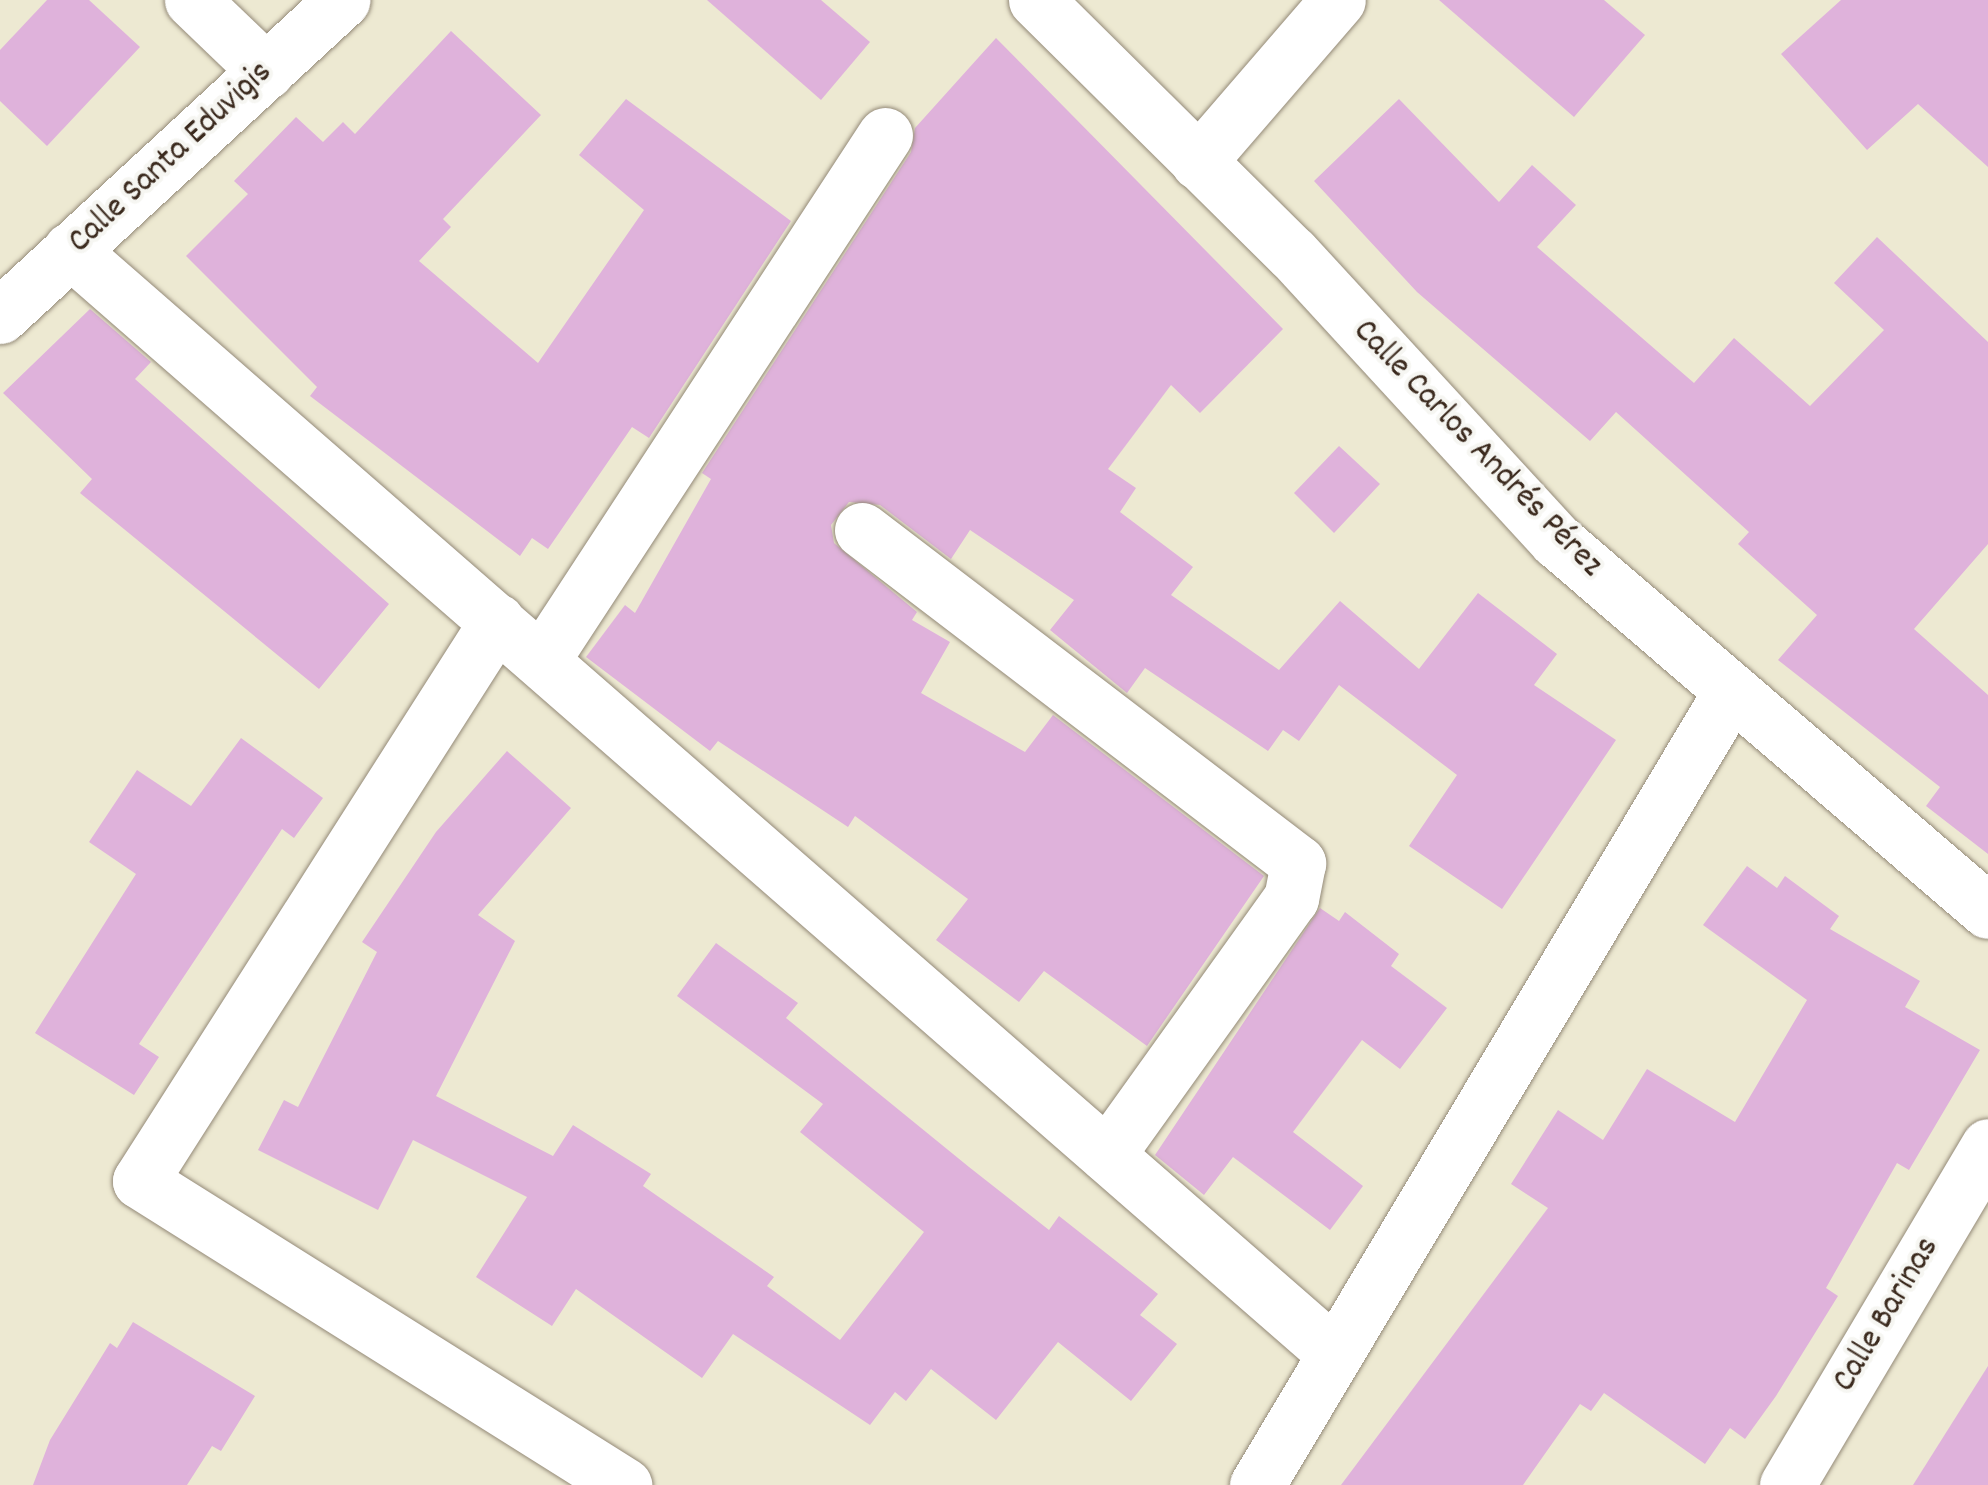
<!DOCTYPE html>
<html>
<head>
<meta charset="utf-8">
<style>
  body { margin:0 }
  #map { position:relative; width:1988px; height:1485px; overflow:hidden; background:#ede9d2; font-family:Dekko,sans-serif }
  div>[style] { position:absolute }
  .building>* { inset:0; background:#dfb2db }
  .roads { filter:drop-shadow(0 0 2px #948a78) drop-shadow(0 0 2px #948a78) }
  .minor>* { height:55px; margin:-27.5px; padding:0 27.5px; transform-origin:27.5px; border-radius:27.5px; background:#fff }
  span { translate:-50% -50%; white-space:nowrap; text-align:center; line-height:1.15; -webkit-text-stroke:8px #f6f6f2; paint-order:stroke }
  .street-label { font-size:35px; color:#3b2a1e }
</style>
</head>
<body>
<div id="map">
  <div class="building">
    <i style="clip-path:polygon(47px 0,89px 0,140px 47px,47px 146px,0 101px,0 50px)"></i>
    <i style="clip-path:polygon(707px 0,821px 0,870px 42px,821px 100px)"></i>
    <i style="clip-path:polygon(1439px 0,1604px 0,1645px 35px,1574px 117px)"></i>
    <i style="clip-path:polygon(1841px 0,1988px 0,1988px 167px,1918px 104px,1867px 150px,1781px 54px)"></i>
    <i style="clip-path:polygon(451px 31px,541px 115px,443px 219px,451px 227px,419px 261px,538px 363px,644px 210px,579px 155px,626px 99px,791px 221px,649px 438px,632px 427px,548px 549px,532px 538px,520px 556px,310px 396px,317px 387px,186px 256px,248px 194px,234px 181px,296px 117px,323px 142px,343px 122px,355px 134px)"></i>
    <i style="clip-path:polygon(996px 38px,1283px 329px,1200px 413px,1171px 385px,1108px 469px,1136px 488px,1120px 512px,1193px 567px,1171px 595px,1279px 670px,1340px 601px,1419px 669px,1478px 593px,1557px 654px,1534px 685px,1616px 740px,1502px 909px,1409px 846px,1457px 775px,1339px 685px,1299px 741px,1283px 730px,1268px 751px,1145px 668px,1127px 693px,1050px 630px,1074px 600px,970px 530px,951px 559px,880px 505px,849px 502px,831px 525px,834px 543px,917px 612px,912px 620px,950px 642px,921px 693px,1025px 752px,1053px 715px,1264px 876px,1147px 1046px,1044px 971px,1019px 1002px,936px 940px,968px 899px,855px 816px,848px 827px,718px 741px,710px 751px,586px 657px,625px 605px,635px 613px,711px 479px,702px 473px,911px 152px,915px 128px)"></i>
    <i style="clip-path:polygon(1399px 99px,1499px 202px,1532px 165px,1576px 205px,1537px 247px,1694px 383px,1734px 338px,1810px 406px,1884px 330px,1834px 283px,1877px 237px,1988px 342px,1988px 544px,1914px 629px,1988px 695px,1988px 854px,1926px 806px,1940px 787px,1778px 660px,1817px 615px,1738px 544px,1749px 532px,1616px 412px,1590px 441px,1417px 292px,1314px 181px)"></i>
    <i style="clip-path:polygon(90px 309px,151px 362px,135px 379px,389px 604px,319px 689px,80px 493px,92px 479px,3px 393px)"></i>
    <i style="clip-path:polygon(1339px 446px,1380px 484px,1334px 533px,1294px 493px)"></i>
    <i style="clip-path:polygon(241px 738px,323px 798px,294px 838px,282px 829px,139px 1044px,159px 1057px,134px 1095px,35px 1033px,136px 874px,89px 842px,137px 770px,191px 806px)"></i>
    <i style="clip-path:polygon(507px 751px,571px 808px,478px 915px,515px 941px,436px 1096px,553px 1156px,573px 1125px,651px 1174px,643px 1186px,774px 1277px,767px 1286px,840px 1340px,924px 1232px,800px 1132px,823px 1104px,677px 996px,716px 943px,798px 1003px,786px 1018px,969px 1167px,1049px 1230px,1059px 1216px,1158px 1294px,1140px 1315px,1177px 1344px,1131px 1401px,1058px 1342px,996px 1420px,931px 1369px,906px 1401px,895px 1392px,870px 1425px,733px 1334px,702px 1378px,576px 1289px,552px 1326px,476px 1277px,527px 1197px,413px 1140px,378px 1210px,258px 1150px,284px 1100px,298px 1107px,377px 952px,362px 942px,436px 832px)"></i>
    <i style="clip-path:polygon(1747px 866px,1777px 888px,1785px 876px,1839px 916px,1830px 929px,1920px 981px,1905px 1007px,1980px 1050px,1909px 1170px,1897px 1163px,1826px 1288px,1838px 1296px,1776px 1396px,1745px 1439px,1730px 1428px,1705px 1464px,1604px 1393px,1591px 1411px,1580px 1404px,1523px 1485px,1341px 1485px,1548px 1208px,1511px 1184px,1558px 1110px,1603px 1140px,1647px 1069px,1735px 1122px,1807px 1000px,1703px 925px)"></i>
    <i style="clip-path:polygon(1320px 908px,1339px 921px,1345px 912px,1399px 954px,1391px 966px,1447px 1008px,1400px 1069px,1362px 1040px,1293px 1132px,1363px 1186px,1330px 1230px,1233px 1157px,1204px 1195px,1155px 1155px)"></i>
    <i style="clip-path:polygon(133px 1322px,255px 1396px,221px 1451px,212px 1446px,187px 1485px,33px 1485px,50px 1440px,110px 1343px,117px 1348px)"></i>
    <i style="clip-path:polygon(1988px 1366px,1988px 1485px,1913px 1485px)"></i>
  </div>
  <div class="roads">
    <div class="minor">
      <i style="left:192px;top:0;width:103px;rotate:43.8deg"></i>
      <i style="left:1036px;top:0;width:361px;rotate:44.7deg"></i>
      <i style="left:1293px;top:254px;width:389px;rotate:47.4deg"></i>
      <i style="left:1556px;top:540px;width:569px;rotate:40.66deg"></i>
      <i style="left:1198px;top:162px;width:214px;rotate:-49.2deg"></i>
      <i style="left:70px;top:250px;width:1679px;rotate:41.11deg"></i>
      <i style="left:0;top:316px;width:466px;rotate:-42.7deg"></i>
      <i style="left:862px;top:530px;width:549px;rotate:37.37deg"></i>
      <i style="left:1298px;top:863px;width:36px;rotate:101deg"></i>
      <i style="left:1291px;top:898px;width:316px;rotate:125.6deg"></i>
      <i style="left:497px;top:621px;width:664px;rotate:122.52deg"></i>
      <i style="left:140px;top:1181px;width:572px;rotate:32.13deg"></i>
      <i style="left:542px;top:660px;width:627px;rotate:-56.84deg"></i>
      <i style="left:1257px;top:1485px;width:925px;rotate:-59.16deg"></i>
      <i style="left:1787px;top:1485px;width:394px;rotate:-59.3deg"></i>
    </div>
  </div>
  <div class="street-label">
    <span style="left:171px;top:158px;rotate:-43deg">Calle Santa Eduvigis</span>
    <span style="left:1477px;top:449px;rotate:46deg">Calle Carlos Andrés Pérez</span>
    <span style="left:1887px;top:1315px;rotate:-59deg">Calle Barinas</span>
  </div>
</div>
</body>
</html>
